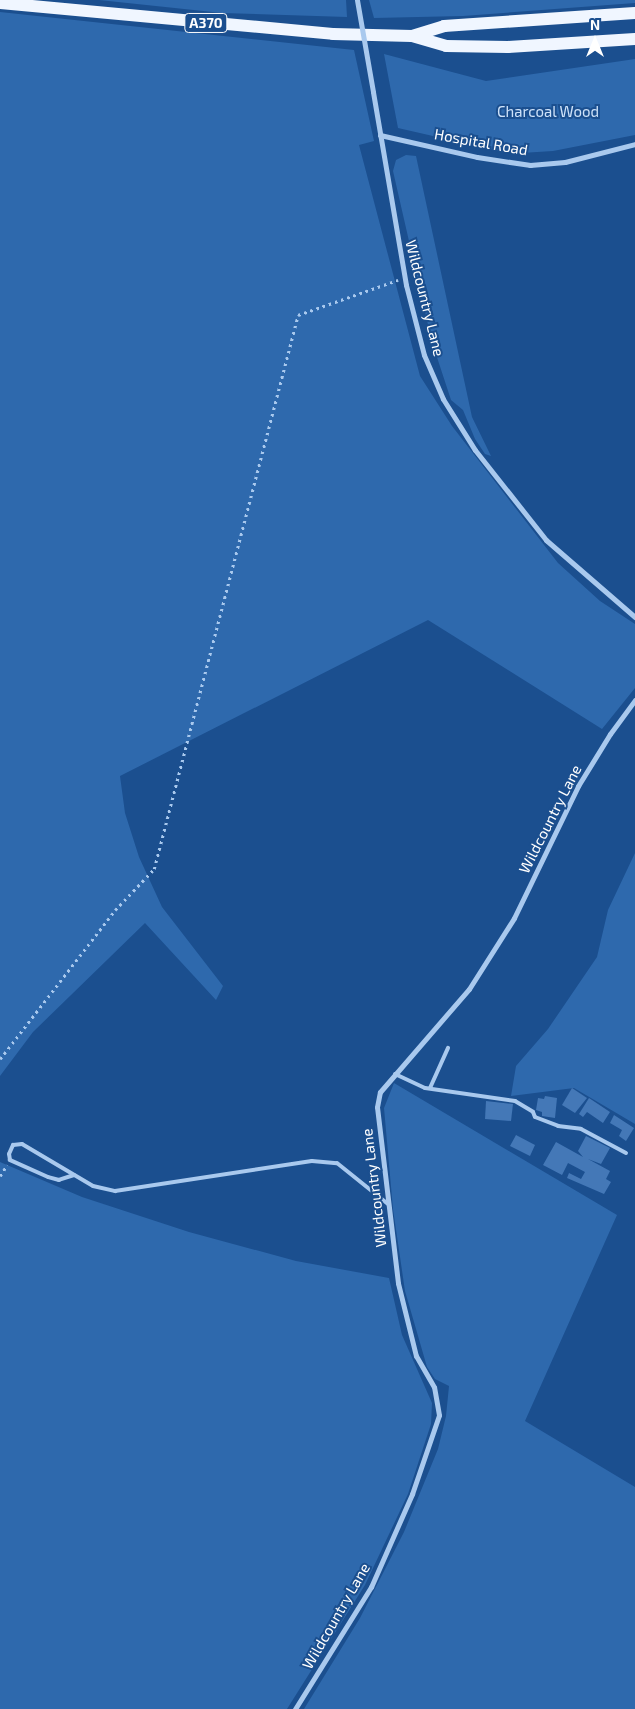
<!DOCTYPE html>
<html>
<head>
<meta charset="utf-8">
<style>
  body { margin:0 }
  #map { position:relative; width:635px; height:1709px; overflow:hidden; background:#1b4f8f; font-family:"Exo 2",sans-serif }
  div>[style] { position:absolute }
  .green>* { inset:0; background:#2e69ad }
  .building>* { inset:0; background:#4478b7 }
  .path>* { height:2.5px; margin-top:-1.25px; transform-origin:0; background:repeating-linear-gradient(90deg,#a9c9ee 0 2.5px,transparent 0 6.5px) }
  .service>* { height:4px; margin:-2px; padding:0 2px; transform-origin:2px; border-radius:2px; background:#a9c9ee }
  .minor>* { height:5px; margin:-2.5px; padding:0 2.5px; transform-origin:2.5px; border-radius:2.5px; background:#a9c9ee }
  .primary>* { height:12px; margin:-6px; padding:0 6px; transform-origin:6px; border-radius:6px; background:#f0f6ff }
  .minor-bridge>* { height:5px; margin:-2.5px; padding:0 2.5px; transform-origin:2.5px; border-radius:2.5px; background:#a9c9ee }
  span { translate:-50% -50%; white-space:nowrap; text-align:center; line-height:1.15; -webkit-text-stroke:4px #1b4f8f; paint-order:stroke }
  .shield-label span { padding:1px 4px; background:#1b4f8f; border:1px solid; border-radius:4px; -webkit-text-stroke-width:0 }
  .shield-label { font-size:14px; color:#fff; font-weight:700 }
  .park-label { font-size:15px; color:#cfe3fa }
  .street-label { font-size:15px; color:#fff }
  .north { position:absolute; left:570px; top:15px; width:50px; height:50px; -webkit-text-stroke:4px #1b4f8f; paint-order:stroke; rotate:0deg; font-size:14px; font-weight:700; line-height:20px; text-align:center; color:#fff }
  .north::after { content:''; display:block; margin:auto; width:18px; height:22px; background:#fff; clip-path:polygon(50% 0,100% 100%,50% 72%,0 100%) }
</style>
</head>
<body>
<div id="map">
  <div class="green">
    <i style="clip-path:polygon(99px 0,346px 0,347px 17px,222px 13px)"></i>
    <i style="clip-path:polygon(369px 0,635px 0,635px 3px,463px 16px,374px 18px)"></i>
    <i style="clip-path:polygon(0 12px,354px 50px,374px 141px,359px 145px,420px 376px,452px 426px,558px 563px,600px 601px,635px 624px,635px 688px,602px 729px,428px 620px,120px 776px,125px 813px,139px 857px,162px 907px,223px 986px,216px 1000px,145px 923px,33px 1032px,0 1076px)"></i>
    <i style="clip-path:polygon(384px 54px,486px 81px,635px 59px,635px 135px,553px 151px,521px 153px,494px 150px,398px 128px)"></i>
    <i style="clip-path:polygon(406px 155px,416px 156px,472px 417px,491px 456px,485px 454px,475px 439px,463px 410px,451px 400px,432px 342px,393px 171px,396px 160px)"></i>
    <i style="clip-path:polygon(635px 853px,635px 1124px,574px 1088px,511px 1096px,516px 1066px,548px 1029px,597px 957px,608px 910px)"></i>
    <i style="clip-path:polygon(394px 1083px,617px 1215px,525px 1421px,635px 1487px,635px 1709px,304px 1709px,360px 1618px,404px 1532px,438px 1449px,446px 1416px,449px 1386px,435px 1379px,427px 1367px,405px 1291px,393px 1209px,384px 1108px)"></i>
    <i style="clip-path:polygon(0 1162px,82px 1197px,189px 1232px,296px 1261px,389px 1278px,402px 1335px,432px 1403px,431px 1424px,408px 1494px,365px 1585px,287px 1709px,0 1709px)"></i>
  </div>
  <div class="building">
    <i style="clip-path:polygon(572px 1088px,587px 1098px,575px 1113px,562px 1105px)"></i>
    <i style="clip-path:polygon(545px 1096px,557px 1098px,555px 1118px,542px 1116px,542px 1112px,536px 1110px,538px 1098px,544px 1099px)"></i>
    <i style="clip-path:polygon(589px 1098px,610px 1112px,603px 1123px,587px 1112px,583px 1117px,579px 1114px)"></i>
    <i style="clip-path:polygon(486px 1101px,513px 1104px,511px 1121px,485px 1119px)"></i>
    <i style="clip-path:polygon(614px 1115px,634px 1128px,626px 1141px,619px 1136px,622px 1130px,610px 1123px)"></i>
    <i style="clip-path:polygon(516px 1135px,535px 1145px,530px 1156px,510px 1146px)"></i>
    <i style="clip-path:polygon(586px 1136px,610px 1148px,601px 1164px,588px 1159px,610px 1171px,606px 1179px,611px 1182px,604px 1194px,567px 1178px,569px 1173px,581px 1179px,585px 1172px,568px 1163px,562px 1175px,543px 1165px,556px 1142px,583px 1157px,578px 1151px)"></i>
  </div>
  <div class="path">
    <i style="left:0;top:1059px;width:188px;rotate:-52.3deg"></i>
    <i style="left:115px;top:910px;width:57px;rotate:-46.4deg"></i>
    <i style="left:154px;top:869px;width:572px;rotate:-75.43deg"></i>
    <i style="left:298px;top:315px;width:106px;rotate:-19.3deg"></i>
    <i style="left:0;top:1176px;width:13px;rotate:-58deg"></i>
  </div>
  <div class="service">
    <i style="left:395px;top:1074px;width:33px;rotate:25deg"></i>
    <i style="left:425px;top:1088px;width:91px;rotate:8.2deg"></i>
    <i style="left:515px;top:1101px;width:21px;rotate:31deg"></i>
    <i style="left:533px;top:1112px;width:5px;rotate:68deg"></i>
    <i style="left:535px;top:1117px;width:25px;rotate:21deg"></i>
    <i style="left:558px;top:1126px;width:23px;rotate:7deg"></i>
    <i style="left:581px;top:1129px;width:51px;rotate:28.1deg"></i>
    <i style="left:430px;top:1088px;width:44px;rotate:-65.8deg"></i>
    <i style="left:74px;top:1175px;width:16px;rotate:162deg"></i>
    <i style="left:59px;top:1180px;width:11px;rotate:-165deg"></i>
    <i style="left:48px;top:1177px;width:42px;rotate:-155.9deg"></i>
    <i style="left:10px;top:1160px;width:6px;rotate:-99deg"></i>
    <i style="left:9px;top:1154px;width:10px;rotate:-66deg"></i>
    <i style="left:13px;top:1145px;width:9px;rotate:-6deg"></i>
    <i style="left:22px;top:1144px;width:82px;rotate:30.6deg"></i>
    <i style="left:93px;top:1186px;width:23px;rotate:13deg"></i>
    <i style="left:115px;top:1191px;width:199px;rotate:-8.7deg"></i>
    <i style="left:312px;top:1161px;width:25px;rotate:5deg"></i>
    <i style="left:337px;top:1163px;width:65px;rotate:38.8deg"></i>
  </div>
  <div class="minor">
    <i style="left:373px;top:92px;width:196px;rotate:80.3deg"></i>
    <i style="left:406px;top:285px;width:72px;rotate:75.6deg"></i>
    <i style="left:424px;top:355px;width:48px;rotate:66.6deg"></i>
    <i style="left:443px;top:399px;width:60px;rotate:57.9deg"></i>
    <i style="left:475px;top:450px;width:115px;rotate:51.7deg"></i>
    <i style="left:546px;top:540px;width:118px;rotate:40.9deg"></i>
    <i style="left:380px;top:135px;width:99px;rotate:12.8deg"></i>
    <i style="left:477px;top:157px;width:54px;rotate:8.6deg"></i>
    <i style="left:530px;top:165px;width:35px;rotate:-5deg"></i>
    <i style="left:565px;top:162px;width:72px;rotate:-14.4deg"></i>
    <i style="left:295px;top:1709px;width:144px;rotate:-58.1deg"></i>
    <i style="left:371px;top:1587px;width:102px;rotate:-66.2deg"></i>
    <i style="left:412px;top:1494px;width:83px;rotate:-71.1deg"></i>
    <i style="left:439px;top:1415px;width:28px;rotate:-100deg"></i>
    <i style="left:434px;top:1387px;width:36px;rotate:-120deg"></i>
    <i style="left:416px;top:1356px;width:75px;rotate:-103.9deg"></i>
    <i style="left:398px;top:1283px;width:177px;rotate:-96.8deg"></i>
    <i style="left:377px;top:1107px;width:15px;rotate:-79deg"></i>
    <i style="left:380px;top:1092px;width:136px;rotate:-49.2deg"></i>
    <i style="left:469px;top:989px;width:84px;rotate:-57.6deg"></i>
    <i style="left:514px;top:918px;width:147px;rotate:-64.1deg"></i>
    <i style="left:578px;top:786px;width:61px;rotate:-58.4deg"></i>
    <i style="left:610px;top:734px;width:42px;rotate:-53.7deg"></i>
  </div>
  <div class="primary">
    <i style="left:0;top:3px;width:334px;rotate:5.3deg"></i>
    <i style="left:333px;top:34px;width:79px;rotate:1.5deg"></i>
    <i style="left:412px;top:36px;width:35px;rotate:16deg"></i>
    <i style="left:446px;top:46px;width:62px;rotate:0.9deg"></i>
    <i style="left:508px;top:47px;width:127px;rotate:-3.6deg"></i>
    <i style="left:412px;top:36px;width:34px;rotate:-17deg"></i>
    <i style="left:444px;top:26px;width:191px;rotate:-3.9deg"></i>
  </div>
  <div class="minor-bridge">
    <i style="left:357px;top:0;width:93px;rotate:80.1deg"></i>
  </div>
  <div class="shield-label">
    <span style="left:206px;top:23px">A370</span>
  </div>
  <div class="park-label">
    <span style="left:548px;top:112px">Charcoal Wood</span>
  </div>
  <div class="street-label">
    <span style="left:481px;top:142px;rotate:10deg">Hospital Road</span>
    <span style="left:425px;top:298px;rotate:76deg">Wildcountry Lane</span>
    <span style="left:550px;top:819px;rotate:-63deg">Wildcountry Lane</span>
    <span style="left:374px;top:1188px;rotate:-97deg">Wildcountry Lane</span>
    <span style="left:336px;top:1616px;rotate:-60deg">Wildcountry Lane</span>
  </div>
  <div class="north">N</div>
</div>
</body>
</html>
